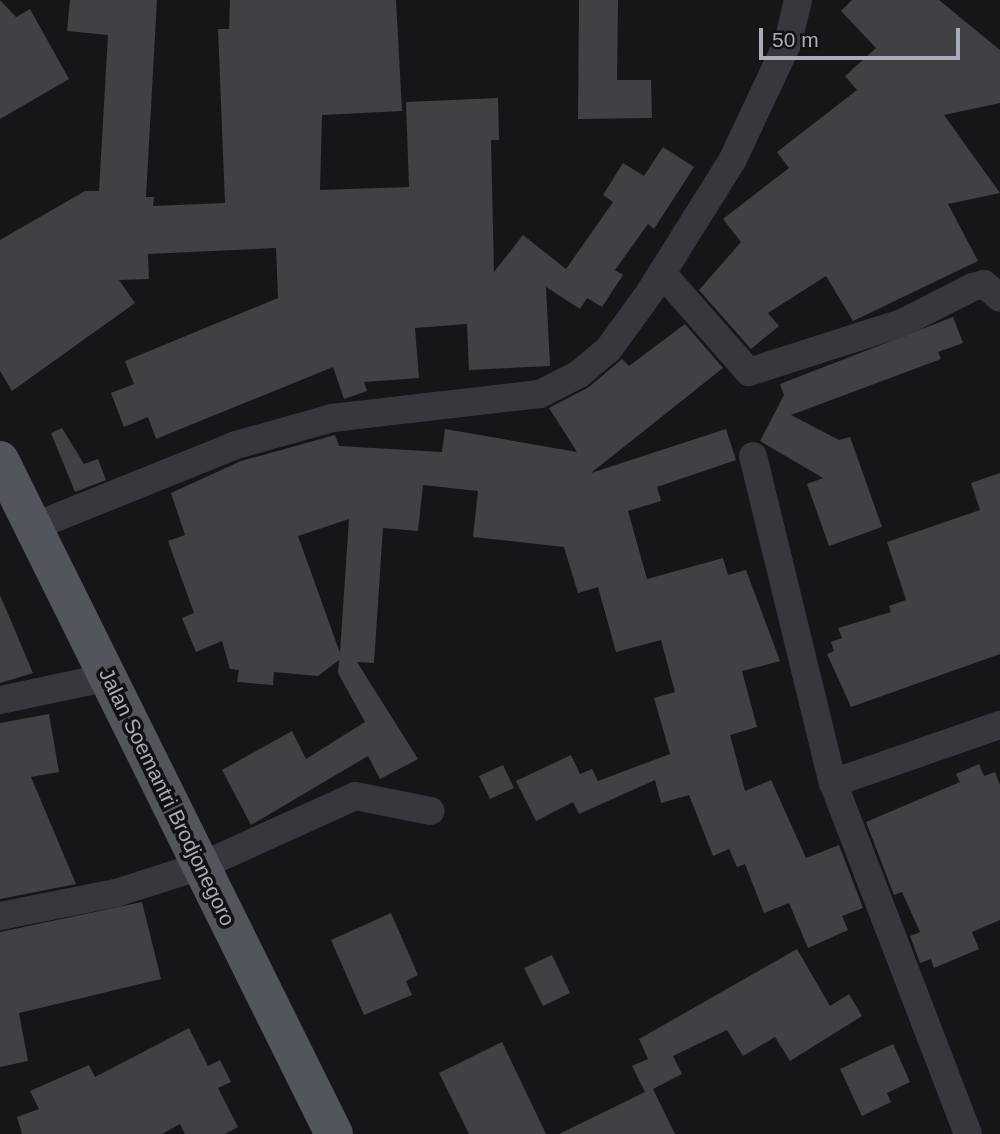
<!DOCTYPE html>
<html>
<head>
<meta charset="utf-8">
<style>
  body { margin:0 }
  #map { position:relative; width:1000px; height:1134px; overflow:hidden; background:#161618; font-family:Helvetica,sans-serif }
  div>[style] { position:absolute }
  .building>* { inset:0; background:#404145 }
  .minor>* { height:28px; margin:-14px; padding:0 14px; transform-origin:14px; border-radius:14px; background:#37383d }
  .primary>* { height:38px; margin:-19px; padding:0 19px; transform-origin:19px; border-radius:19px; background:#53555c }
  span { translate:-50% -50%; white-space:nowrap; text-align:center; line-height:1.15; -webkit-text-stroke:7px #111113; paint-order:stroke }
  .street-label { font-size:21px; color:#a8adb8 }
  .scale { position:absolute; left:759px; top:28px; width:201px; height:32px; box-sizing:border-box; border:4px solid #a8adb8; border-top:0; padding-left:9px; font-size:21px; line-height:24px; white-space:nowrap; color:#a8adb8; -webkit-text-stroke:5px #111113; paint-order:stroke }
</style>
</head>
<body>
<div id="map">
  <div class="building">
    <i style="clip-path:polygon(0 0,16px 17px,30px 9px,69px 79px,0 119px)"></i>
    <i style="clip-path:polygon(70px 0,157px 0,146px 197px,154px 197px,153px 206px,225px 203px,218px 29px,229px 29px,230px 0,396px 0,402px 111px,322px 115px,320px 190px,409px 187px,406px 102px,498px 98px,499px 140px,491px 140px,494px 272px,523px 235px,566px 269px,613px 202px,603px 195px,623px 163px,644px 176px,663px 147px,694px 167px,654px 229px,648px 224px,615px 270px,623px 275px,602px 307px,587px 298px,580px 309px,546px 287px,550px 366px,469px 370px,467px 324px,415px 328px,419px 378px,364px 382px,367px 391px,344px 399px,333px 367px,156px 439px,148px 417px,124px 427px,111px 393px,134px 384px,125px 361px,278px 298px,276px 248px,148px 254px,149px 279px,119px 280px,135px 303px,12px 391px,0 371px,0 240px,85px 191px,99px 191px,108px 35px,67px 31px)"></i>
    <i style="clip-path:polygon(579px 0,618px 0,617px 80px,651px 80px,652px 118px,578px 119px)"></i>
    <i style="clip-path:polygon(852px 0,939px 0,1000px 50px,1000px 103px,944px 115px,1000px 193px,948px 204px,978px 261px,853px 321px,826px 276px,768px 313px,779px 326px,751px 349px,699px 290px,741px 242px,723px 219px,789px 168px,777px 152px,857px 90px,845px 76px,876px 48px,841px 11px)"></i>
    <i style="clip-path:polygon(953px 317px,963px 343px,938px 352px,941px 359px,791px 415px,839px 440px,850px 437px,882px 527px,829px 546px,807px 484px,823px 478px,760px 441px,784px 395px,780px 384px)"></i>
    <i style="clip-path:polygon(evenodd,685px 324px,723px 368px,591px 473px,726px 429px,736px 460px,657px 487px,661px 501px,628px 511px,647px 579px,723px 558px,728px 575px,746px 570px,780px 661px,742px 671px,757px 727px,730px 735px,745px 791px,771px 780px,806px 858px,839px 845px,863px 908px,842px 916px,848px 930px,808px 948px,789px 903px,764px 913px,745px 864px,737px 867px,729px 849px,713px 856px,689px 795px,661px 803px,655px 780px,579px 814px,573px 802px,536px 821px,516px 781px,571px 755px,580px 774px,592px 769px,598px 781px,670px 754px,654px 698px,675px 692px,661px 640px,616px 652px,598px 587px,578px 593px,564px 547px,473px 537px,478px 491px,423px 485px,418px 531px,383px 528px,374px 663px,357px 662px,418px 759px,380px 779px,368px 756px,251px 825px,222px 770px,292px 731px,306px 759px,365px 722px,338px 673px,339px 660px,318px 676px,274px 672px,273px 685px,237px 682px,239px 670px,230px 669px,222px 641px,196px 652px,182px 618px,194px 613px,168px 541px,185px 535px,171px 493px,241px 461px,335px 435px,339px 446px,442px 452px,445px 429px,577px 452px,549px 408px,589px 387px,622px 359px,629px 366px,685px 324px,349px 519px,340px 653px,298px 536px,349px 519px)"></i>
    <i style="clip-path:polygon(62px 428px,84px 464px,98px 459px,106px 480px,75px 492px,51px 433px)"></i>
    <i style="clip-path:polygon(1000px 473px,1000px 654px,851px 707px,827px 654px,834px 651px,831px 642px,842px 638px,838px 628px,891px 612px,889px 606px,906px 600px,887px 542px,980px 510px,971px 483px)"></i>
    <i style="clip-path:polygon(0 595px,33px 673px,0 683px)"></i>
    <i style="clip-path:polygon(49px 714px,59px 772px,31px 777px,76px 884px,0 899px,0 723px)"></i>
    <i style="clip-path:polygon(979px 764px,984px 776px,995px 772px,1000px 785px,1000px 920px,972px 932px,979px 949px,934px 968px,931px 959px,920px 963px,910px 936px,920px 932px,902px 892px,894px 895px,866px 822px,960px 782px,956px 774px)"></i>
    <i style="clip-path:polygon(503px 765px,514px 788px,490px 799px,479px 776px)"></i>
    <i style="clip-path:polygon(142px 902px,161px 979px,19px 1013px,28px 1061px,0 1067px,0 932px)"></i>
    <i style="clip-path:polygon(391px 913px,418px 975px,406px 981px,412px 995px,364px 1015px,331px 940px)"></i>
    <i style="clip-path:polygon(797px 949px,830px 1006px,849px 994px,862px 1016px,790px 1061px,775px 1037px,743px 1056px,727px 1030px,673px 1056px,682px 1074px,653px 1089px,675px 1134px,559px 1134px,645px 1092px,632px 1066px,648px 1059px,639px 1039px)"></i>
    <i style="clip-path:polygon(552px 955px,570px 993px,543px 1006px,524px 968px)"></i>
    <i style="clip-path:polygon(189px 1028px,208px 1066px,220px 1060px,231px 1082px,218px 1088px,238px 1127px,225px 1134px,185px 1134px,180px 1124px,162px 1134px,22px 1134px,17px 1117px,39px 1109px,30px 1091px,89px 1065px,95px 1077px)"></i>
    <i style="clip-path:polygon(502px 1042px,546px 1134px,469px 1134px,439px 1073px)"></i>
    <i style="clip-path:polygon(893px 1044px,910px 1082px,887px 1093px,891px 1102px,862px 1116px,840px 1069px)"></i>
  </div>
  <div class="minor">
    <i style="left:662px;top:273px;width:132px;rotate:48.7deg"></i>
    <i style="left:749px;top:372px;width:161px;rotate:-17.8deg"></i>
    <i style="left:902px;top:323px;width:80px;rotate:-26.9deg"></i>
    <i style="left:973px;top:287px;width:11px;rotate:-15deg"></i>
    <i style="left:984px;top:284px;width:21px;rotate:41deg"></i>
    <i style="left:753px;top:456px;width:337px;rotate:76.3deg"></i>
    <i style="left:33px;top:527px;width:219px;rotate:-22deg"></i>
    <i style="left:236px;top:445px;width:100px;rotate:-15.7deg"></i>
    <i style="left:332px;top:418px;width:209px;rotate:-6.6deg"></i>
    <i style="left:540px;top:394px;width:44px;rotate:-27.1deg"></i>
    <i style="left:579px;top:374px;width:38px;rotate:-40deg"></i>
    <i style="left:608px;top:350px;width:72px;rotate:-54.1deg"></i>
    <i style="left:650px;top:292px;width:155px;rotate:-58deg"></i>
    <i style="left:732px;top:161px;width:132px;rotate:-64.8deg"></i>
    <i style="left:788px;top:42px;width:43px;rotate:-76.6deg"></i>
    <i style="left:0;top:700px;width:97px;rotate:-11.9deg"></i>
    <i style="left:201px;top:866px;width:169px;rotate:-24.4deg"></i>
    <i style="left:355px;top:796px;width:77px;rotate:11.2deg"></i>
    <i style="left:0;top:916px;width:118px;rotate:-11.2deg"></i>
    <i style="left:116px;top:893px;width:72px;rotate:-17.7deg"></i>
    <i style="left:968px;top:1134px;width:376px;rotate:-111deg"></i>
    <i style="left:833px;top:783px;width:177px;rotate:-19.2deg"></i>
  </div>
  <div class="primary">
    <i style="left:0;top:460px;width:752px;rotate:63.64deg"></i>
  </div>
  <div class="street-label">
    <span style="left:167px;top:797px;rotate:64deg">Jalan Soemantri Brodjonegoro</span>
  </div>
  <div class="scale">50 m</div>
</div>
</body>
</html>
